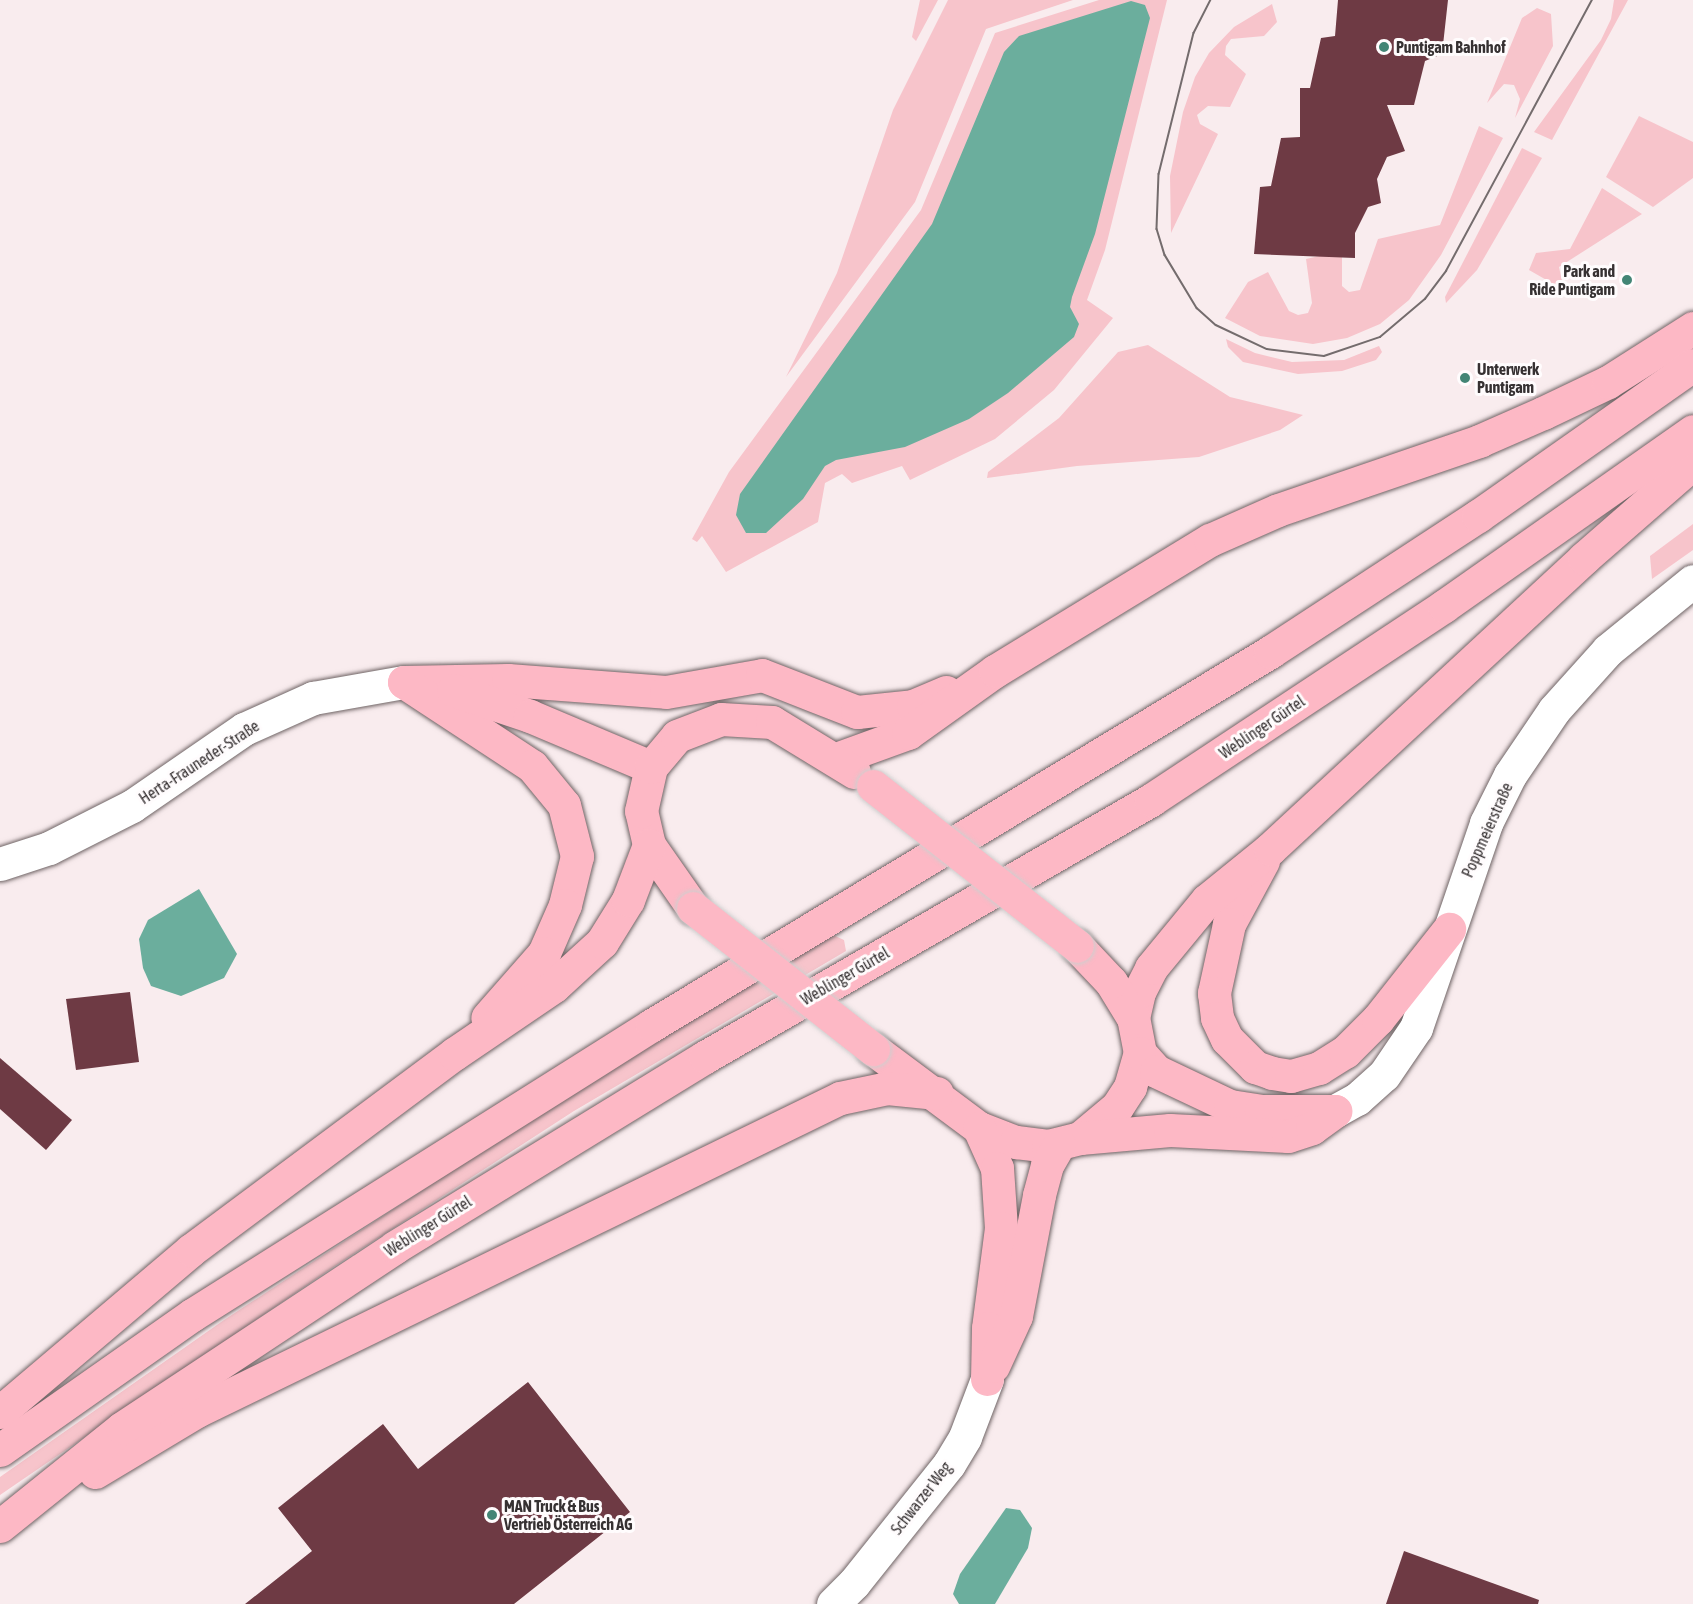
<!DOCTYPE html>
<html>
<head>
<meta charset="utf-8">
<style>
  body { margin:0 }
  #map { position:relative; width:1693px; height:1604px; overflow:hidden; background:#f9ecee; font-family:"Asap Condensed",sans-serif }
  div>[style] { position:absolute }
  .green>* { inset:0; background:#f7c4cb }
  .water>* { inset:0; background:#6bae9d }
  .building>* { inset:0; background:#6e3a44 }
  .roads { filter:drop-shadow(0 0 2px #6f6465) drop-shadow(0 0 2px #6f6465) }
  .minor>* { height:33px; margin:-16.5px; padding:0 16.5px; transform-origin:16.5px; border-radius:16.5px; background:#fff }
  .major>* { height:33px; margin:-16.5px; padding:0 16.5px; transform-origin:16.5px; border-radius:16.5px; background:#fdb8c5 }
  .tram>* { height:1.5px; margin:-0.75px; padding:0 0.75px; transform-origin:0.75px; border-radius:0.75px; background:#746c6d }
  .bridges { filter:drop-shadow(0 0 2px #cfcece) drop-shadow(0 0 2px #cfcece) }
  .major-bridge>* { height:33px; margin:-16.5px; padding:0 16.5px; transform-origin:16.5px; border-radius:16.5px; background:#fdb8c5 }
  .dots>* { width:16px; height:16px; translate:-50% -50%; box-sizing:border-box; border:3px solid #fffcfd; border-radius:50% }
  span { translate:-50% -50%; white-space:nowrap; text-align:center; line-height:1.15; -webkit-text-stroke:6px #fffcfd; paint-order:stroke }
  .poi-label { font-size:16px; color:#363132; font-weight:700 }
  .left { translate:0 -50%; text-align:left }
  .right { translate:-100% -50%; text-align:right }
  .street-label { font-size:16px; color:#363132 }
</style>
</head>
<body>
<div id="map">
  <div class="green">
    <i style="clip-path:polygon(920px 0,938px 0,916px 41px,912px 37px)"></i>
    <i style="clip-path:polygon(948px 0,1073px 0,986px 29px,915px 202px,786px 377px,837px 273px,893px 110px)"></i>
    <i style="clip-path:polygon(1099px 0,1167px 0,1105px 250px,1087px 300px,1113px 318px,1054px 390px,995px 439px,910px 480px,902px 466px,852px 483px,842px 474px,825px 483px,818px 522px,726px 572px,702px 536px,697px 542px,692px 539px,729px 472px,921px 210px,995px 33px)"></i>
    <i style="clip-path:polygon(1614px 0,1628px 0,1552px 140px,1534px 132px,1601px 40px,1611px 19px)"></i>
    <i style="clip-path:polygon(1272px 4px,1277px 22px,1264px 36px,1231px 39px,1226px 46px,1225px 55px,1246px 74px,1230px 107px,1208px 106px,1197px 115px,1200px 124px,1218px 134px,1171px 233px,1170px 176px,1183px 112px,1195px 77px,1209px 53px,1234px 27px)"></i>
    <i style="clip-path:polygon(1537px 8px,1551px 14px,1553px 46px,1515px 118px,1520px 99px,1514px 85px,1504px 84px,1487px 103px,1522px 18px)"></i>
    <i style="clip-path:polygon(1639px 116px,1693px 142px,1693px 178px,1653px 207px,1606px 177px)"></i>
    <i style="clip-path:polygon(1479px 126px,1503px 138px,1441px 255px,1409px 300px,1380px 324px,1347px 338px,1313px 344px,1260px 336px,1225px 318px,1248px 282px,1268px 272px,1289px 311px,1298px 315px,1308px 313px,1312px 303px,1306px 259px,1342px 251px,1342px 286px,1349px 292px,1360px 290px,1378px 239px,1440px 225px)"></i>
    <i style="clip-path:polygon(1522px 148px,1542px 158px,1477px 270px,1446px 303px,1445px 297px)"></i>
    <i style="clip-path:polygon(1602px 188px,1642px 214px,1559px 267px,1564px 290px,1529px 270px,1536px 253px,1570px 249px)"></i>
    <i style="clip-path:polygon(1226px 339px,1255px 353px,1292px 362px,1344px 360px,1379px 346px,1382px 352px,1376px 360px,1342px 371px,1298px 374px,1243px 362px,1228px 347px)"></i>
    <i style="clip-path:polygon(1148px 345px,1230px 397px,1303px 415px,1280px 430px,1199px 457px,1077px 466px,987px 478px,988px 472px,1059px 418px,1118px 352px)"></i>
    <i style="clip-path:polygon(1693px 524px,1693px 550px,1652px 579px,1650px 556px)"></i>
    <i style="clip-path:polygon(833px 935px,844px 940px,846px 951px,574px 1111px,335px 1266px,0 1495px,0 1477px,224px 1320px,585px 1084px)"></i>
  </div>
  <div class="water">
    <i style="clip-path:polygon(1131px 1px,1145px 5px,1150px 18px,1095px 234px,1072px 297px,1070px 307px,1079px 324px,1074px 337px,1008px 393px,969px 419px,905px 447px,836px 460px,825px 466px,803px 499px,766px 533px,746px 533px,736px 515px,740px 494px,932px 224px,1004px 52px,1019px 36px)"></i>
    <i style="clip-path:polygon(199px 889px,237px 954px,224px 978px,181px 996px,151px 986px,143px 968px,139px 939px,148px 920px)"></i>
    <i style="clip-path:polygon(1006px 1508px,1020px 1510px,1032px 1528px,1028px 1548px,995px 1604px,959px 1604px,953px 1594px,960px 1574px)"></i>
  </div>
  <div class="building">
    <i style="clip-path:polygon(1338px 0,1448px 0,1442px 54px,1425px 61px,1414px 105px,1387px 105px,1405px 151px,1387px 157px,1377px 179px,1381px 203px,1368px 207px,1355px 233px,1355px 258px,1254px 254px,1260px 187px,1271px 186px,1281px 138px,1300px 137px,1300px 88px,1310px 88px,1321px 38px,1335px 36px)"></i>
    <i style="clip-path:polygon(130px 992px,139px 1062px,76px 1070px,66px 999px)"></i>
    <i style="clip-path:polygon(0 1058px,72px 1120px,46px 1150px,0 1109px)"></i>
    <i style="clip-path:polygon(528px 1382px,630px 1512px,514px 1604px,245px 1604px,312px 1551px,278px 1508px,383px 1424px,418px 1469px)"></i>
    <i style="clip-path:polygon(1404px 1551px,1539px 1600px,1538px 1604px,1386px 1604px)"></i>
  </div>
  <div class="roads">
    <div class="minor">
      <i style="left:0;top:864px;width:52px;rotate:-18.1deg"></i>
      <i style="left:49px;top:848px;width:93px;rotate:-26.8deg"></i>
      <i style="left:132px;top:806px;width:136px;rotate:-34.5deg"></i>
      <i style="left:244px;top:729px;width:76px;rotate:-24.2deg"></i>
      <i style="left:313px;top:698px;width:92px;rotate:-10deg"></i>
      <i style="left:1335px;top:1111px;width:25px;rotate:-29deg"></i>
      <i style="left:1357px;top:1099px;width:36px;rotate:-42deg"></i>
      <i style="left:1384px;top:1075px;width:57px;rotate:-55.8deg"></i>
      <i style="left:1416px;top:1028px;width:217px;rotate:-71.1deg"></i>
      <i style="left:1486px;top:823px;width:54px;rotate:-63.4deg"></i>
      <i style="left:1510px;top:775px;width:78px;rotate:-55.9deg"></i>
      <i style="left:1554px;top:710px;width:81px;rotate:-48deg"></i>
      <i style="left:1608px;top:650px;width:109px;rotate:-39.1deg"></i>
      <i style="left:833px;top:1604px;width:30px;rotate:-45deg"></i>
      <i style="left:854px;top:1583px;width:152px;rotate:-51.4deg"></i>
      <i style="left:949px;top:1464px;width:31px;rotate:-59deg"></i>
      <i style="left:965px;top:1437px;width:62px;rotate:-69.2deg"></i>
    </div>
    <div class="major">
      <i style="left:404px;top:682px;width:104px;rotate:-1.1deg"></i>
      <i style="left:508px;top:680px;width:158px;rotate:4.3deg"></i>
      <i style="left:666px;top:692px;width:97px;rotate:-10deg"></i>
      <i style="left:762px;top:675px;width:102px;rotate:21.3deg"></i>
      <i style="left:857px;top:712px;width:56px;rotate:-6.1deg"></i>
      <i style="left:913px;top:706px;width:36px;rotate:-23deg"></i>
      <i style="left:404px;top:682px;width:153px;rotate:33.3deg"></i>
      <i style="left:532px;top:766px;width:50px;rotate:50.6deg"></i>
      <i style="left:564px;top:805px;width:53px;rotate:75.7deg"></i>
      <i style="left:577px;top:856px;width:50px;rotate:103.8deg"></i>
      <i style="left:565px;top:905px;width:52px;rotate:113.6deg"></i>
      <i style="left:544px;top:953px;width:86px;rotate:131.2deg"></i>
      <i style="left:453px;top:690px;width:81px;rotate:18.7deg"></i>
      <i style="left:530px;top:716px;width:131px;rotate:22.9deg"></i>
      <i style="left:836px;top:759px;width:77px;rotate:-19.9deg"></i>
      <i style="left:908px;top:733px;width:107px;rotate:-35.5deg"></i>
      <i style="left:995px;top:671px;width:252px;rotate:-31.4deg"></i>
      <i style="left:1210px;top:540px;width:74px;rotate:-23.8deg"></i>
      <i style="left:1278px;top:510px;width:213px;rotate:-18.9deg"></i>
      <i style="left:1479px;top:441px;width:70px;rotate:-23.6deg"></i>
      <i style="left:1543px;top:413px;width:72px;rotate:-25.5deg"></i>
      <i style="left:1608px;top:382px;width:101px;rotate:-32.4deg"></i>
      <i style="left:1263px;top:861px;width:72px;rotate:118.4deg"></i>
      <i style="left:1229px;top:924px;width:71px;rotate:102.3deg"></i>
      <i style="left:1214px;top:993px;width:25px;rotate:83deg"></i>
      <i style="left:1217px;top:1018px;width:23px;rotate:65deg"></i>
      <i style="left:1227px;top:1039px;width:40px;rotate:45deg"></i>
      <i style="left:1255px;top:1067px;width:18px;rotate:19deg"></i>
      <i style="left:1272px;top:1073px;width:19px;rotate:9deg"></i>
      <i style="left:1291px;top:1076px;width:29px;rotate:-16deg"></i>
      <i style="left:1319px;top:1068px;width:31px;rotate:-32deg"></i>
      <i style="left:1345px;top:1052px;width:47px;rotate:-45deg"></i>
      <i style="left:1378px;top:1019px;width:115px;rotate:-51.7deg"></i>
      <i style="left:693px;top:908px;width:77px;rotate:-124.9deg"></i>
      <i style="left:649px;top:845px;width:35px;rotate:-103deg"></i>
      <i style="left:641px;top:811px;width:45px;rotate:-77.2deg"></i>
      <i style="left:651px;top:767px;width:40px;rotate:-50deg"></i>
      <i style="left:677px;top:736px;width:47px;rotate:-21.1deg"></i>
      <i style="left:721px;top:719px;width:51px;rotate:3.4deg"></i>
      <i style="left:772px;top:722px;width:96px;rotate:31.4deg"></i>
      <i style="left:1133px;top:1018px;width:27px;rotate:-77deg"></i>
      <i style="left:1139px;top:992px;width:27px;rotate:-63deg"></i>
      <i style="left:1151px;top:968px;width:88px;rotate:-50.5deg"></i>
      <i style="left:1207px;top:900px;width:81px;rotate:-39deg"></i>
      <i style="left:1270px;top:849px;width:428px;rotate:-42.8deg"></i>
      <i style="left:1584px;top:558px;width:145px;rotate:-41.1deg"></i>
      <i style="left:873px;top:1049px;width:132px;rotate:36.7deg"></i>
      <i style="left:979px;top:1128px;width:40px;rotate:21deg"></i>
      <i style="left:1016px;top:1142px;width:32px;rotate:7deg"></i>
      <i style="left:1048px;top:1146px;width:33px;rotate:-14deg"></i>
      <i style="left:1080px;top:1138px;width:48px;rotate:-40deg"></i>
      <i style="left:1117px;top:1107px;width:24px;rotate:-57deg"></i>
      <i style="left:1130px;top:1087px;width:35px;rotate:-74deg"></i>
      <i style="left:1140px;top:1053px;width:36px;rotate:-101deg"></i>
      <i style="left:1133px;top:1018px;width:42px;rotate:-121.4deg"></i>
      <i style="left:1111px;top:982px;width:50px;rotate:-133.4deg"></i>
      <i style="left:1140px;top:1053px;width:24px;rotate:48deg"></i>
      <i style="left:1156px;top:1071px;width:82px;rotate:25.3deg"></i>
      <i style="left:1230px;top:1106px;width:31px;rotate:9deg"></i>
      <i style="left:1261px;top:1111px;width:74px"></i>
      <i style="left:979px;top:1128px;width:44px;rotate:65.8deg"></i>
      <i style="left:997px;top:1168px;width:60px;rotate:86.2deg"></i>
      <i style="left:1001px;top:1228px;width:101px;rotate:97.4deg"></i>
      <i style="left:988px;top:1328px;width:51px;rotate:91.1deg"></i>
      <i style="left:1080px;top:1138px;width:90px;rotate:-5.1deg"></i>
      <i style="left:1170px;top:1130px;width:118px;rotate:2.9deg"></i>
      <i style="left:1288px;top:1136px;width:25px;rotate:-18deg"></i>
      <i style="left:1312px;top:1128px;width:29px;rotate:-36deg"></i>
      <i style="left:993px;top:1366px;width:55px;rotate:-65.3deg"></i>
      <i style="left:1016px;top:1316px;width:123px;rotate:-79.2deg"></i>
      <i style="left:1039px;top:1195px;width:31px;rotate:-75deg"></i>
      <i style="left:1047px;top:1165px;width:24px;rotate:-60deg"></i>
      <i style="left:0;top:1412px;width:250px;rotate:-40.3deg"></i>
      <i style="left:191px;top:1250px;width:328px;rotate:-36.7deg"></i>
      <i style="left:454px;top:1054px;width:121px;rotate:-34.2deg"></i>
      <i style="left:554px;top:986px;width:65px;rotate:-42.5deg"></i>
      <i style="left:602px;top:942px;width:49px;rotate:-58.2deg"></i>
      <i style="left:628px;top:900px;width:59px;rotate:-69.1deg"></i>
      <i style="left:0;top:1450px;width:235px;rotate:-35.1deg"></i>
      <i style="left:192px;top:1315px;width:544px;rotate:-32.23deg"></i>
      <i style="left:652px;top:1025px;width:722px;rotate:-31.11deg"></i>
      <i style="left:1270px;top:652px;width:249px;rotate:-33.2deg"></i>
      <i style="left:1478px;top:516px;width:263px;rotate:-35.1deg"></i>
      <i style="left:95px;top:1472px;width:119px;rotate:-30.9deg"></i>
      <i style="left:197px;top:1411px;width:715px;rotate:-25.96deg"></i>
      <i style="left:840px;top:1098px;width:48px;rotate:-12deg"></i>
      <i style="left:887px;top:1088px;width:50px;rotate:5.7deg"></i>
      <i style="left:0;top:1526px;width:156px;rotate:-38.8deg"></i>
      <i style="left:122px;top:1428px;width:328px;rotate:-33.5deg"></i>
      <i style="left:395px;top:1247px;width:364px;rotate:-31.5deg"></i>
      <i style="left:705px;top:1057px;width:515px;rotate:-29.95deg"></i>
      <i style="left:1151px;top:800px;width:351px;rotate:-33.5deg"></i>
      <i style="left:1444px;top:606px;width:304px;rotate:-35.1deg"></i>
    </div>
  </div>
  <div class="tram">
    <i style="left:1211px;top:0;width:37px;rotate:117deg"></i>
    <i style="left:1194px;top:33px;width:145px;rotate:103.9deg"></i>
    <i style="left:1159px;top:174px;width:55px;rotate:92.1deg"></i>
    <i style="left:1157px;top:229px;width:27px;rotate:73deg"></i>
    <i style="left:1165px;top:255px;width:62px;rotate:58.9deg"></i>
    <i style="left:1197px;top:308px;width:25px;rotate:42deg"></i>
    <i style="left:1216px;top:325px;width:56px;rotate:25.2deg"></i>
    <i style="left:1267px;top:349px;width:57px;rotate:7deg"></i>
    <i style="left:1324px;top:356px;width:59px;rotate:-18.7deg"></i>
    <i style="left:1380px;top:337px;width:59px;rotate:-40.2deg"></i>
    <i style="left:1425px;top:299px;width:35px;rotate:-53deg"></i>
    <i style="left:1446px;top:271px;width:308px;rotate:-61.7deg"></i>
  </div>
  <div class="bridges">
    <div class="major-bridge">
      <i style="left:873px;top:786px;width:259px;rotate:38.1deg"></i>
      <i style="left:693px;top:908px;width:229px;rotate:38.1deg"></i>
    </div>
  </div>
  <div class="dots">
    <i style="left:1384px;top:47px;background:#438575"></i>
    <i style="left:1627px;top:280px;background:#438575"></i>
    <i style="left:1465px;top:378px;background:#438575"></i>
    <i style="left:492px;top:1515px;background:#438575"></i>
  </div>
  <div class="poi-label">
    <span class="left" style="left:1396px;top:47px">Puntigam Bahnhof</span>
    <span class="right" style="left:1615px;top:280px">Park and<br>Ride Puntigam</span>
    <span class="left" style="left:1477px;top:378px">Unterwerk<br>Puntigam</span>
    <span class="left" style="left:504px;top:1515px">MAN Truck &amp; Bus<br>Vertrieb Österreich AG</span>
  </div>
  <div class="street-label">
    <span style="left:1262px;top:727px;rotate:-34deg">Weblinger Gürtel</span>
    <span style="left:199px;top:762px;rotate:-33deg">Herta-Frauneder-Straße</span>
    <span style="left:1487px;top:830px;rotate:-66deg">Poppmeierstraße</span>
    <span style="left:845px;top:976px;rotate:-30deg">Weblinger Gürtel</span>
    <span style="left:428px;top:1226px;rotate:-32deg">Weblinger Gürtel</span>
    <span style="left:921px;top:1498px;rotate:-52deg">Schwarzer Weg</span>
  </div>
</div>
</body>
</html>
